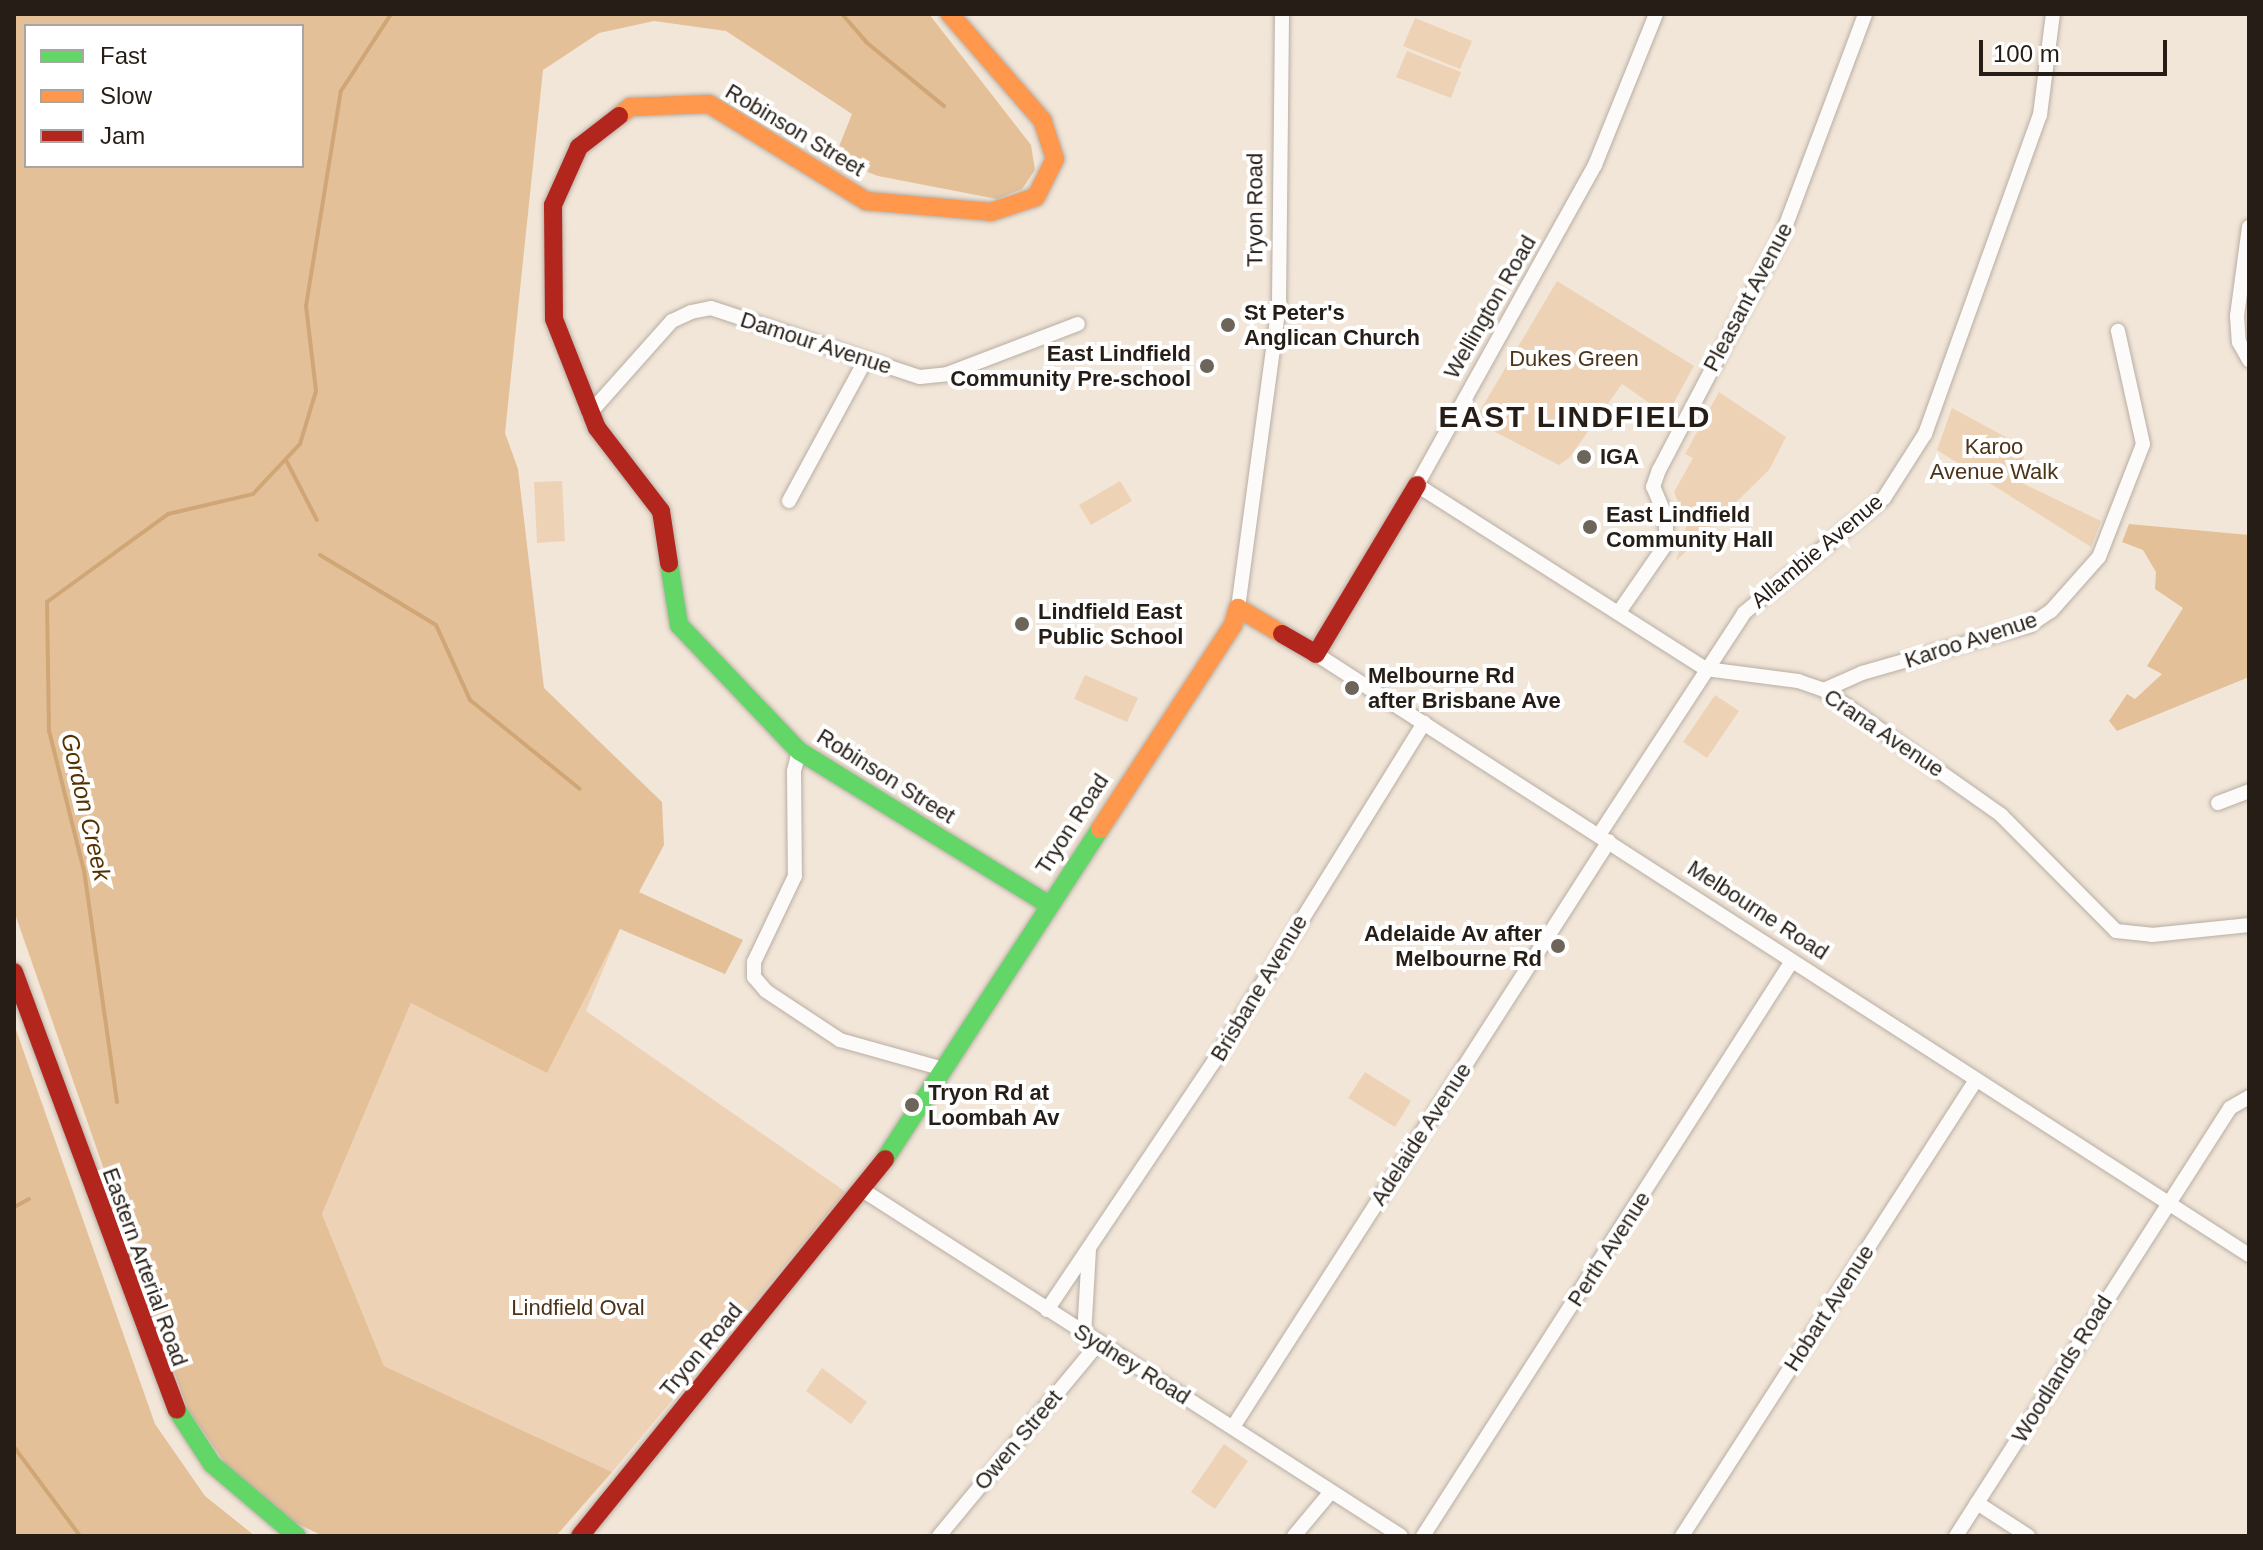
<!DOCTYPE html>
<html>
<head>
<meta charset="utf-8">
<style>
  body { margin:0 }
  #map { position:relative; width:2263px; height:1550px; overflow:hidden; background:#f2e6d8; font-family:Arial,sans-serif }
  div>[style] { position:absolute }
  .green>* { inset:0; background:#eed2b5 }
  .forest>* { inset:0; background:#e4c098 }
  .stream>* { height:4px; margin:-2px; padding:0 2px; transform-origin:2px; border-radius:2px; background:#d0a677 }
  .roads { filter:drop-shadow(0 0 2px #b7aea4) drop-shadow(0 0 2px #b7aea4) }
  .street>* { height:14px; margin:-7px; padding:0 7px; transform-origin:7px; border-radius:7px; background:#fdfbf9 }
  .fast>* { height:18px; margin:-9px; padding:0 9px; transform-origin:9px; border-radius:9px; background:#63d668 }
  .slow>* { height:18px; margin:-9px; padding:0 9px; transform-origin:9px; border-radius:9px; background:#ff974d }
  .jam>* { height:18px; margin:-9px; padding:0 9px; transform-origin:9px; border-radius:9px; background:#b3261e }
  .dots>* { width:22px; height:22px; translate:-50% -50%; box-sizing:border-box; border:4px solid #fff; border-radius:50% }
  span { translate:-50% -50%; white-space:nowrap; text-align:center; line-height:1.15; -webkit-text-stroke:8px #fff; paint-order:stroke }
  .street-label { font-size:22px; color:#261e16 }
  .poi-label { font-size:22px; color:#261e16; font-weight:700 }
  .left { translate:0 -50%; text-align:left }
  .right { translate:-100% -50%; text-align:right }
  .park-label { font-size:22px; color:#4c3419 }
  .water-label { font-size:24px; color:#553100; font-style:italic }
  .district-label { font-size:30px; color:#261e16; font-weight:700; letter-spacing:2px }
  .frame { position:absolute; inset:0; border:16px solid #261e16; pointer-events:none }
  .legend { position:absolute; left:24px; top:24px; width:280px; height:144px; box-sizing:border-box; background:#fff; border:2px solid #a8a5a2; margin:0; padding:10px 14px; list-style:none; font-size:24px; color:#261e16 }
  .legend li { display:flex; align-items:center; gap:16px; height:40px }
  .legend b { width:40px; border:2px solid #a8a5a2 }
  .scale { position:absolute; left:1979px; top:40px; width:188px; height:36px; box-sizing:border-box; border:4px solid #261e16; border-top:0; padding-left:10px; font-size:24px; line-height:28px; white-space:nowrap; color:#261e16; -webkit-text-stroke:6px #fff; paint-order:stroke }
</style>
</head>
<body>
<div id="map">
  <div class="green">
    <i style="clip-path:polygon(1415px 18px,1472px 41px,1460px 69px,1403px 46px)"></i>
    <i style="clip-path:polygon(1407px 51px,1461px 72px,1451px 98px,1396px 77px)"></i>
    <i style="clip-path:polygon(1557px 281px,1694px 366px,1667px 415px,1622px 384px,1569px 458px,1559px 465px,1474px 421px)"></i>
    <i style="clip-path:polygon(1719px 392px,1786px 437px,1769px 470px,1676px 561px,1687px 524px,1674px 492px,1693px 458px,1685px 454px)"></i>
    <i style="clip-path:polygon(1952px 408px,2026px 448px,2018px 481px,2101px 521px,2091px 547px,1937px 450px)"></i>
    <i style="clip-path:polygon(562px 481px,565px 541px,537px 543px,534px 482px)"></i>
    <i style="clip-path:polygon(1120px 481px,1132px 501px,1091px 525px,1079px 505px)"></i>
    <i style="clip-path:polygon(1085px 675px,1138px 698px,1127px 722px,1074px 699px)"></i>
    <i style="clip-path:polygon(1715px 695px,1739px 711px,1707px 758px,1683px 742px)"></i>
    <i style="clip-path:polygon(620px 929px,586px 1011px,846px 1192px,612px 1472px,384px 1366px,322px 1214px,411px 1003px,547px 1072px)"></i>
    <i style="clip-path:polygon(1365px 1072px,1411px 1101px,1395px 1127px,1348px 1098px)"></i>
    <i style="clip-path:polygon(822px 1368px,867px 1402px,851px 1424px,806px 1391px)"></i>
    <i style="clip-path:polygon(1224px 1444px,1248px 1461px,1215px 1509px,1191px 1492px)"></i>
  </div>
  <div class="forest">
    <i style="clip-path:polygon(evenodd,14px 14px,929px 14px,1031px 145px,1035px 170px,1022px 189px,997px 199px,878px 176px,834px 159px,852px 114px,726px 31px,654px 21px,599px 33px,543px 70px,505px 433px,518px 469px,544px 688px,662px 802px,664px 845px,639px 892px,743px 940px,725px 974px,620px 929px,547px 1073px,411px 1003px,322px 1214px,384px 1366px,612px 1472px,556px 1536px,323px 1536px,288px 1519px,232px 1473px,187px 1408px,14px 911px,14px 14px,26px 26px,302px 26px,302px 166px,26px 166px,26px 26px)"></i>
    <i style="clip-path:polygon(2129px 524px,2249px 535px,2249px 677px,2117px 731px,2109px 721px,2127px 694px,2135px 699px,2162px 674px,2147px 666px,2183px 608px,2155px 589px,2156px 572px,2143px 550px,2122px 542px)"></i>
    <i style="clip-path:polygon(14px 1024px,155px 1424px,205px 1496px,255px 1536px,14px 1536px)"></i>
  </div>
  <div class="stream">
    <i style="left:842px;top:14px;width:37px;rotate:49deg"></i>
    <i style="left:866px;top:42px;width:101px;rotate:39.4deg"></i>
    <i style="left:287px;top:462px;width:65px;rotate:62.7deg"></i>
    <i style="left:320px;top:555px;width:135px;rotate:31.1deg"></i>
    <i style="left:436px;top:625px;width:82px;rotate:65.6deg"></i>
    <i style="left:470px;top:700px;width:141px;rotate:39deg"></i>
    <i style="left:117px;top:1102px;width:233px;rotate:-98.1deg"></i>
    <i style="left:84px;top:871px;width:144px;rotate:-104deg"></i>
    <i style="left:49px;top:731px;width:129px;rotate:-90.9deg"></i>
    <i style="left:47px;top:602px;width:150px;rotate:-36deg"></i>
    <i style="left:168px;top:514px;width:87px;rotate:-13.2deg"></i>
    <i style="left:253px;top:494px;width:69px;rotate:-46.8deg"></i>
    <i style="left:300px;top:444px;width:55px;rotate:-73.2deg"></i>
    <i style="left:316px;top:391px;width:86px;rotate:-96.7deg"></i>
    <i style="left:306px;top:306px;width:218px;rotate:-80.8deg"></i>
    <i style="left:341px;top:91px;width:92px;rotate:-57deg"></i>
    <i style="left:14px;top:1207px;width:17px;rotate:-28deg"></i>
    <i style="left:14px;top:1447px;width:111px;rotate:53.4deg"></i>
  </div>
  <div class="roads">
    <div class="street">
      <i style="left:1656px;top:14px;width:163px;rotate:112deg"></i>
      <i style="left:1595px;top:165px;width:366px;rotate:119.1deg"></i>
      <i style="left:1417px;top:485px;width:343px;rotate:32.5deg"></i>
      <i style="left:1706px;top:669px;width:93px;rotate:7.4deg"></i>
      <i style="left:1798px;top:681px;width:28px;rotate:19deg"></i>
      <i style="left:1824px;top:690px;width:217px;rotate:35.2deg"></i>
      <i style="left:2001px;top:815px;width:163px;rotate:45.2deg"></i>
      <i style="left:2116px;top:931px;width:36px;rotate:6deg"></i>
      <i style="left:2152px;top:935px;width:98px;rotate:-5.9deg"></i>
      <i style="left:2249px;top:227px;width:90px;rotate:97.7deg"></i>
      <i style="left:2237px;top:316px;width:26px;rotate:86deg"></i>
      <i style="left:2239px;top:342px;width:21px;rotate:61deg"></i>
      <i style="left:589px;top:414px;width:125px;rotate:-48.3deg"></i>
      <i style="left:672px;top:321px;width:21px;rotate:-25deg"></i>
      <i style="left:691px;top:312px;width:20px;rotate:-11deg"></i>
      <i style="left:711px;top:308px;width:220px;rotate:18.3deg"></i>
      <i style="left:920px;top:377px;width:27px;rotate:-6deg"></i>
      <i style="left:947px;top:374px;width:140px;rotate:-20.9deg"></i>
      <i style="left:789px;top:501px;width:159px;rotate:-61.5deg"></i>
      <i style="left:1238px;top:608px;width:308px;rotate:-82.3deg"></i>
      <i style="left:1279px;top:303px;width:289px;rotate:-89.4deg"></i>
      <i style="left:1619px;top:612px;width:83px;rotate:-55.3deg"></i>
      <i style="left:1666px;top:544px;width:27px;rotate:-90deg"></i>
      <i style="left:1666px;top:517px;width:33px;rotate:-113deg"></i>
      <i style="left:1653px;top:487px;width:18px;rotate:-71deg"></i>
      <i style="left:1659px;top:470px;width:262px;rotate:-62.3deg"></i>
      <i style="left:1781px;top:238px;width:239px;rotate:-69.4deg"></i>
      <i style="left:1316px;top:654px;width:1110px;rotate:32.79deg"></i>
      <i style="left:1824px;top:690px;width:42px;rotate:-24.1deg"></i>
      <i style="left:1862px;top:673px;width:175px;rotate:-15.9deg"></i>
      <i style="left:2030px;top:625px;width:25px;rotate:-34deg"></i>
      <i style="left:2051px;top:611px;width:72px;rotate:-48.4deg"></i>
      <i style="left:2099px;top:557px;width:121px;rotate:-68.7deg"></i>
      <i style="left:2143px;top:444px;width:116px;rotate:-102.5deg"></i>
      <i style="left:799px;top:751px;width:21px;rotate:104deg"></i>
      <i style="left:794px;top:771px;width:105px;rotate:89.5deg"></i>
      <i style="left:795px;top:876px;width:95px;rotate:115.5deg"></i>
      <i style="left:754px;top:962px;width:15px;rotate:90deg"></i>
      <i style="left:754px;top:977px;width:18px;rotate:49deg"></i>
      <i style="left:766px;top:991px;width:89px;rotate:33.5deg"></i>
      <i style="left:840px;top:1040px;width:108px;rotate:15.6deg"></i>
      <i style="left:2218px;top:803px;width:33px;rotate:-21deg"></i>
      <i style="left:1599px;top:835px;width:265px;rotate:-56.8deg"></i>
      <i style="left:1744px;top:613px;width:181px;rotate:-39.4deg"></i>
      <i style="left:1884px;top:498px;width:76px;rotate:-57.4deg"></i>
      <i style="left:1925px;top:434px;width:339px;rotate:-70.2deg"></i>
      <i style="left:2040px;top:115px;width:102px;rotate:-82.7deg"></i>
      <i style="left:864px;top:1191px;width:638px;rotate:32.72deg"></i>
      <i style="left:1047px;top:1310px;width:301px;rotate:-56.1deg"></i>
      <i style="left:1215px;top:1060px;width:397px;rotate:-58.2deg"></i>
      <i style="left:1084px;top:1336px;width:87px;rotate:-86.7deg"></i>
      <i style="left:1233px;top:1427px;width:696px;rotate:-57.31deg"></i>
      <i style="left:1977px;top:1503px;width:61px;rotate:32.9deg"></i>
      <i style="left:939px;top:1536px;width:248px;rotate:-50.4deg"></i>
      <i style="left:1294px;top:1536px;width:56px;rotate:-50.1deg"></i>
      <i style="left:1423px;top:1536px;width:683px;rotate:-57.31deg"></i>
      <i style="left:1682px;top:1536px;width:543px;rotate:-57.19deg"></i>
      <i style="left:1956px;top:1536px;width:508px;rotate:-57.37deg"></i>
      <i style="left:2230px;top:1108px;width:22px;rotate:-30deg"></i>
    </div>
    <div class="fast">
      <i style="left:669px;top:563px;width:63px;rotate:80.8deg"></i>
      <i style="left:679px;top:625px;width:174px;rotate:46.4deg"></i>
      <i style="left:799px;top:751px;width:294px;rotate:31.6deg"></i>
      <i style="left:885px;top:1159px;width:394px;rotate:-56.9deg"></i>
      <i style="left:177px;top:1410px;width:64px;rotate:57.1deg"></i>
      <i style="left:212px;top:1464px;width:111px;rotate:40.3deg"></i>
    </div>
    <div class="slow">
      <i style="left:619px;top:116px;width:14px;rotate:-39deg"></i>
      <i style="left:630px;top:107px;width:79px;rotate:-2.2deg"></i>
      <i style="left:709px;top:104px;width:185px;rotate:31.7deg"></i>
      <i style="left:866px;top:201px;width:125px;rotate:5deg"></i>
      <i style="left:991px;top:212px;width:47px;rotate:-18.4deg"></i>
      <i style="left:1036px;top:197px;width:42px;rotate:-63.4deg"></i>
      <i style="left:1055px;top:159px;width:40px;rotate:-108deg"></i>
      <i style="left:1043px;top:121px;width:142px;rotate:-131deg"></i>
      <i style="left:1100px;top:829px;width:244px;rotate:-56.9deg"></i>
      <i style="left:1233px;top:625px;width:18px;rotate:-74deg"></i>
      <i style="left:1238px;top:608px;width:51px;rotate:30.6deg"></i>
    </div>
    <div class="jam">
      <i style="left:619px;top:116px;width:51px;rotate:142.2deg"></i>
      <i style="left:579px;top:147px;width:64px;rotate:114.1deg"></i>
      <i style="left:553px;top:205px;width:114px;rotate:89.5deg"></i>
      <i style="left:554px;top:319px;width:117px;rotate:68.5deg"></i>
      <i style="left:597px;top:428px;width:105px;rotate:52.4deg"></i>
      <i style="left:661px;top:511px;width:53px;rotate:81.3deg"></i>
      <i style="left:1282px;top:634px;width:39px;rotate:30deg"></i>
      <i style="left:1316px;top:654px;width:197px;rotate:-59.1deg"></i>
      <i style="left:14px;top:972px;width:467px;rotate:69.6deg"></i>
      <i style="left:580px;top:1536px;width:485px;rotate:-51deg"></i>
    </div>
  </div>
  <div class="dots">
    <i style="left:1228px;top:325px;background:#6d645a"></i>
    <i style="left:1207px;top:366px;background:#6d645a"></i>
    <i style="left:1584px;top:457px;background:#6d645a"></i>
    <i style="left:1590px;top:527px;background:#6d645a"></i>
    <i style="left:1022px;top:624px;background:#6d645a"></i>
    <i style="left:1352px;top:688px;background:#6d645a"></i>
    <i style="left:1558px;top:946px;background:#6d645a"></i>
    <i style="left:912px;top:1105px;background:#6d645a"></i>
  </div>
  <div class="street-label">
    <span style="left:795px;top:130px;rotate:31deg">Robinson Street</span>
    <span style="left:1255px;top:210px;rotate:-90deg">Tryon Road</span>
    <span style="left:1748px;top:297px;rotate:-62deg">Pleasant Avenue</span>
    <span style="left:1490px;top:307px;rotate:-60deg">Wellington Road</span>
    <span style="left:816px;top:343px;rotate:18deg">Damour Avenue</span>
    <span style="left:1817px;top:551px;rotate:-40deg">Allambie Avenue</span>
    <span style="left:1971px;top:640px;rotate:-18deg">Karoo Avenue</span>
    <span style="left:1884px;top:733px;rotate:34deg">Crana Avenue</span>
    <span style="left:886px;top:776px;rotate:32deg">Robinson Street</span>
    <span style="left:1072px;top:824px;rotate:-57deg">Tryon Road</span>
    <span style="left:1758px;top:910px;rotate:33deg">Melbourne Road</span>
    <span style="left:1259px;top:988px;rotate:-59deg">Brisbane Avenue</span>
    <span style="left:1421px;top:1134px;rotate:-57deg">Adelaide Avenue</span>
    <span style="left:1609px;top:1249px;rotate:-57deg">Perth Avenue</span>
    <span style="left:145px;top:1267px;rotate:70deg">Eastern Arterial Road</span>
    <span style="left:1829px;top:1308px;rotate:-57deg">Hobart Avenue</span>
    <span style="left:701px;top:1350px;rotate:-50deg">Tryon Road</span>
    <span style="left:1132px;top:1364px;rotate:32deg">Sydney Road</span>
    <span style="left:2062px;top:1369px;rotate:-58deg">Woodlands Road</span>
    <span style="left:1018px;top:1440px;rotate:-50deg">Owen Street</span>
  </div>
  <div class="poi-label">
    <span class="left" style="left:1244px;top:325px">St Peter's<br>Anglican Church</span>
    <span class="right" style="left:1191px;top:366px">East Lindfield<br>Community Pre-school</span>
    <span class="left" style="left:1600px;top:457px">IGA</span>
    <span class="left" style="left:1606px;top:527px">East Lindfield<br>Community Hall</span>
    <span class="left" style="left:1038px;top:624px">Lindfield East<br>Public School</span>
    <span class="left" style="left:1368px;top:688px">Melbourne Rd<br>after Brisbane Ave</span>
    <span class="right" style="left:1542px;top:946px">Adelaide Av after<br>Melbourne Rd</span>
    <span class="left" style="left:928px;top:1105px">Tryon Rd at<br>Loombah Av</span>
  </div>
  <div class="park-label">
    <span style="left:1574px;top:359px">Dukes Green</span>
    <span style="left:1994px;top:459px">Karoo<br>Avenue Walk</span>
    <span style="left:578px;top:1308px">Lindfield Oval</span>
  </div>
  <div class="water-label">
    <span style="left:86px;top:807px;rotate:77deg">Gordon Creek</span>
  </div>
  <div class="district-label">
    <span style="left:1575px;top:417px">EAST LINDFIELD</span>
  </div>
  <div class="frame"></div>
  <ul class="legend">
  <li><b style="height:10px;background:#63d668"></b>Fast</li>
  <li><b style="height:10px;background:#ff974d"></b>Slow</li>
  <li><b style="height:10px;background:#b3261e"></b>Jam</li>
  </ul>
  <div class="scale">100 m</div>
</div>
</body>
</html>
